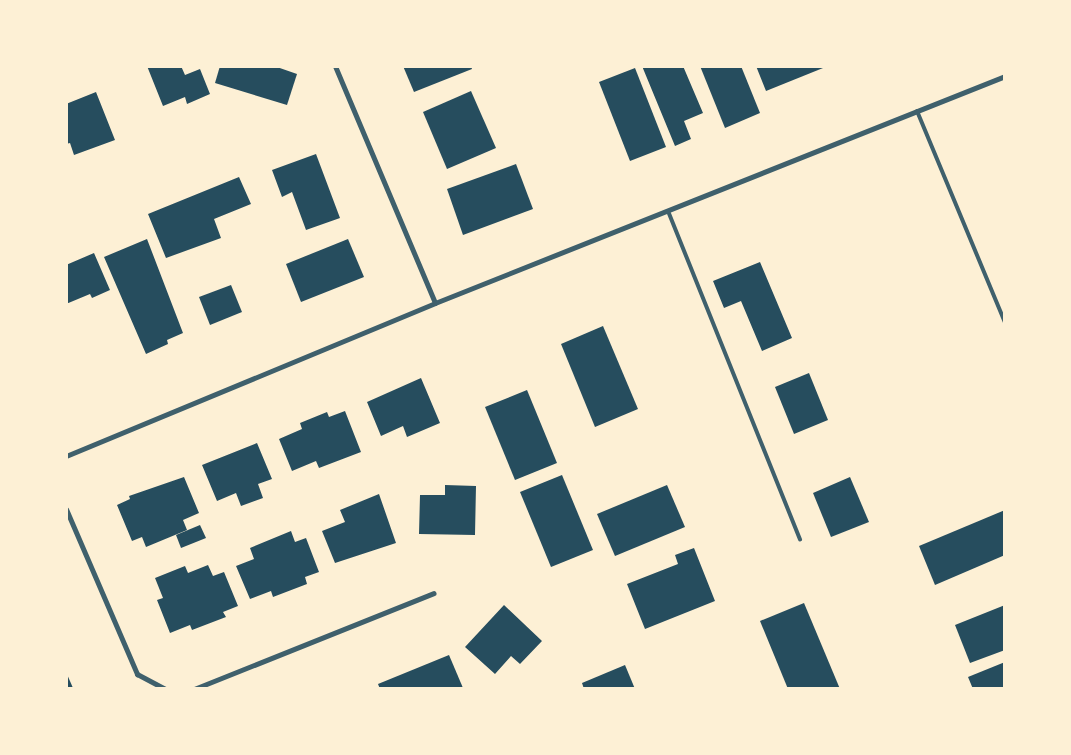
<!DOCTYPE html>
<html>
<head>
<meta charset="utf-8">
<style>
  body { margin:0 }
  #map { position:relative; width:1071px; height:755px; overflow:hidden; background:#fdf0d5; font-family:Raleway,sans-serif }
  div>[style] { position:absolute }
  .building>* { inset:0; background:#264d5e }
  .service>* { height:4px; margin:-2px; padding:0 2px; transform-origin:2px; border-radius:2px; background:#3f606c }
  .minor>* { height:5px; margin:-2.5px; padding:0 2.5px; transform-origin:2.5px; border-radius:2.5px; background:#3f606c }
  span { translate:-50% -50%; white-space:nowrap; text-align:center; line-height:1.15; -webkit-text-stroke:5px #fdf0d5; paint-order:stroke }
  .frame { position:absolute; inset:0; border:68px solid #fdf0d5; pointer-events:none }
</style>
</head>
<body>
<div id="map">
  <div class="building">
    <i style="clip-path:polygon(147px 66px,181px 66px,185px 75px,200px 69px,210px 94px,187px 104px,185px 97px,163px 106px)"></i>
    <i style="clip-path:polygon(220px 66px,274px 66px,297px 74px,287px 105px,215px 83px)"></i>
    <i style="clip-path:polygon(403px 66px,471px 66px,472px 69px,414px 92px)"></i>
    <i style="clip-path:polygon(642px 66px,683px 66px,703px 113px,684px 121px,691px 139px,675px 146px)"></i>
    <i style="clip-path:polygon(700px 66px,741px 66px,760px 113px,725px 128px)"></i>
    <i style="clip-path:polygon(756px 66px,828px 66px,766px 91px)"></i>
    <i style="clip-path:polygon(635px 68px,666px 147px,630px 161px,599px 82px)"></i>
    <i style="clip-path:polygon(471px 91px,496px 148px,447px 169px,423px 112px)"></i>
    <i style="clip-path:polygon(96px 92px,115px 140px,74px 155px,70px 143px,66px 144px,66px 104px)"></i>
    <i style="clip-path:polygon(316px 154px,340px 218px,306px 230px,292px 192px,282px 197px,272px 170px)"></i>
    <i style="clip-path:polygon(516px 164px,533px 209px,463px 235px,447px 189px)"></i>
    <i style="clip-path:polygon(239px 177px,251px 204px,214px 219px,221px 238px,166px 258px,148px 214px)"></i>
    <i style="clip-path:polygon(147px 239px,183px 333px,167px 340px,168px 344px,146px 354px,104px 257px)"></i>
    <i style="clip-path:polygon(348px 239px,364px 277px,301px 302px,286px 264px)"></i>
    <i style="clip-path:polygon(94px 253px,110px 290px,92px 298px,90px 294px,66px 304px,66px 265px)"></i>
    <i style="clip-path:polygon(760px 262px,792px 338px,762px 351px,741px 301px,724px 308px,713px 281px)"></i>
    <i style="clip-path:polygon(231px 285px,242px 312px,210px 325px,199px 297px)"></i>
    <i style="clip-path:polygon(603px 326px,638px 409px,595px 427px,561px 344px)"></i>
    <i style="clip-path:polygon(809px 373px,828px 420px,794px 434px,775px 387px)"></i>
    <i style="clip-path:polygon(421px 378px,440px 423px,407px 437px,403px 426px,381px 436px,367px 402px)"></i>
    <i style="clip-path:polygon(527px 390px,557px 463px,515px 480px,485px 407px)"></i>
    <i style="clip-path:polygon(345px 411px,361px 452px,319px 468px,316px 461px,292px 471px,279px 439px,302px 429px,300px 423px,327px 412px,329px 417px)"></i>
    <i style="clip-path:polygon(257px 443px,272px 479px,258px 484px,263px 498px,241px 506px,236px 493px,217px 501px,202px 465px)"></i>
    <i style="clip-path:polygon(562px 475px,593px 550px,551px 567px,520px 492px)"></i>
    <i style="clip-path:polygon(184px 477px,199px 513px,183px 520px,187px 530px,146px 547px,142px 537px,132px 541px,117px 505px,130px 499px,129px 496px)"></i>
    <i style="clip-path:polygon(850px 477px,869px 522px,831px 537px,813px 493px)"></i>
    <i style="clip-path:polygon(445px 485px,476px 486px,475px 535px,419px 534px,420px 495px,445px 495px)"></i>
    <i style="clip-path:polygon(667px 485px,685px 527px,615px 556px,597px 514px)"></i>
    <i style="clip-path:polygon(379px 494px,396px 543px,335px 563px,322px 531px,345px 522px,340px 510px)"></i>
    <i style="clip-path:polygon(1005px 510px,1005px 555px,935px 585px,919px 546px)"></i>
    <i style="clip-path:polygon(200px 525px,206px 538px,181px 548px,176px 535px)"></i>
    <i style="clip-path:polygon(291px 531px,295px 542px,306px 538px,319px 572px,305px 577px,307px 584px,273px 597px,271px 591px,250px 599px,236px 566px,254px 559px,250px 548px)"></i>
    <i style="clip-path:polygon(694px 548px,715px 601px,645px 629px,627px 584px,678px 564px,675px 555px)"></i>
    <i style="clip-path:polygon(208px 565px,213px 576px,224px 572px,238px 606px,223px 612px,226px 617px,192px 630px,190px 625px,170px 633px,157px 600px,163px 598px,155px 578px,185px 566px,188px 573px)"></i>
    <i style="clip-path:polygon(804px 603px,840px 689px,788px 689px,760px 621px)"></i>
    <i style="clip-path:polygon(504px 605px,542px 641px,520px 664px,511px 656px,495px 674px,465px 647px)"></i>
    <i style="clip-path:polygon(1005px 605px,1005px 650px,970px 663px,955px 625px)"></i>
    <i style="clip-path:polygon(449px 655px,463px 688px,380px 689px,378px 684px)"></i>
    <i style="clip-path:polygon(1005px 662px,1005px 689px,973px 689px,968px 677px)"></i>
    <i style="clip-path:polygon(625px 665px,635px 689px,584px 689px,582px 683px)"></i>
    <i style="clip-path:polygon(66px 672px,73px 688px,77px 689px,66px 689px)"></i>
  </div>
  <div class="service">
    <i style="left:917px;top:111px;width:229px;rotate:67.4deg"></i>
    <i style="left:668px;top:211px;width:354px;rotate:68.1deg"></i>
  </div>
  <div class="minor">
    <i style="left:335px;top:66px;width:257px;rotate:67.1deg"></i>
    <i style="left:66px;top:456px;width:399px;rotate:-22.5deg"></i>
    <i style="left:435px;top:303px;width:614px;rotate:-21.71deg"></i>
    <i style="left:66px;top:509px;width:180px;rotate:66.7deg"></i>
    <i style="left:137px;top:674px;width:32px;rotate:28deg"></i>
    <i style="left:194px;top:689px;width:258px;rotate:-21.8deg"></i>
  </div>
  <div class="frame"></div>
</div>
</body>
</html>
